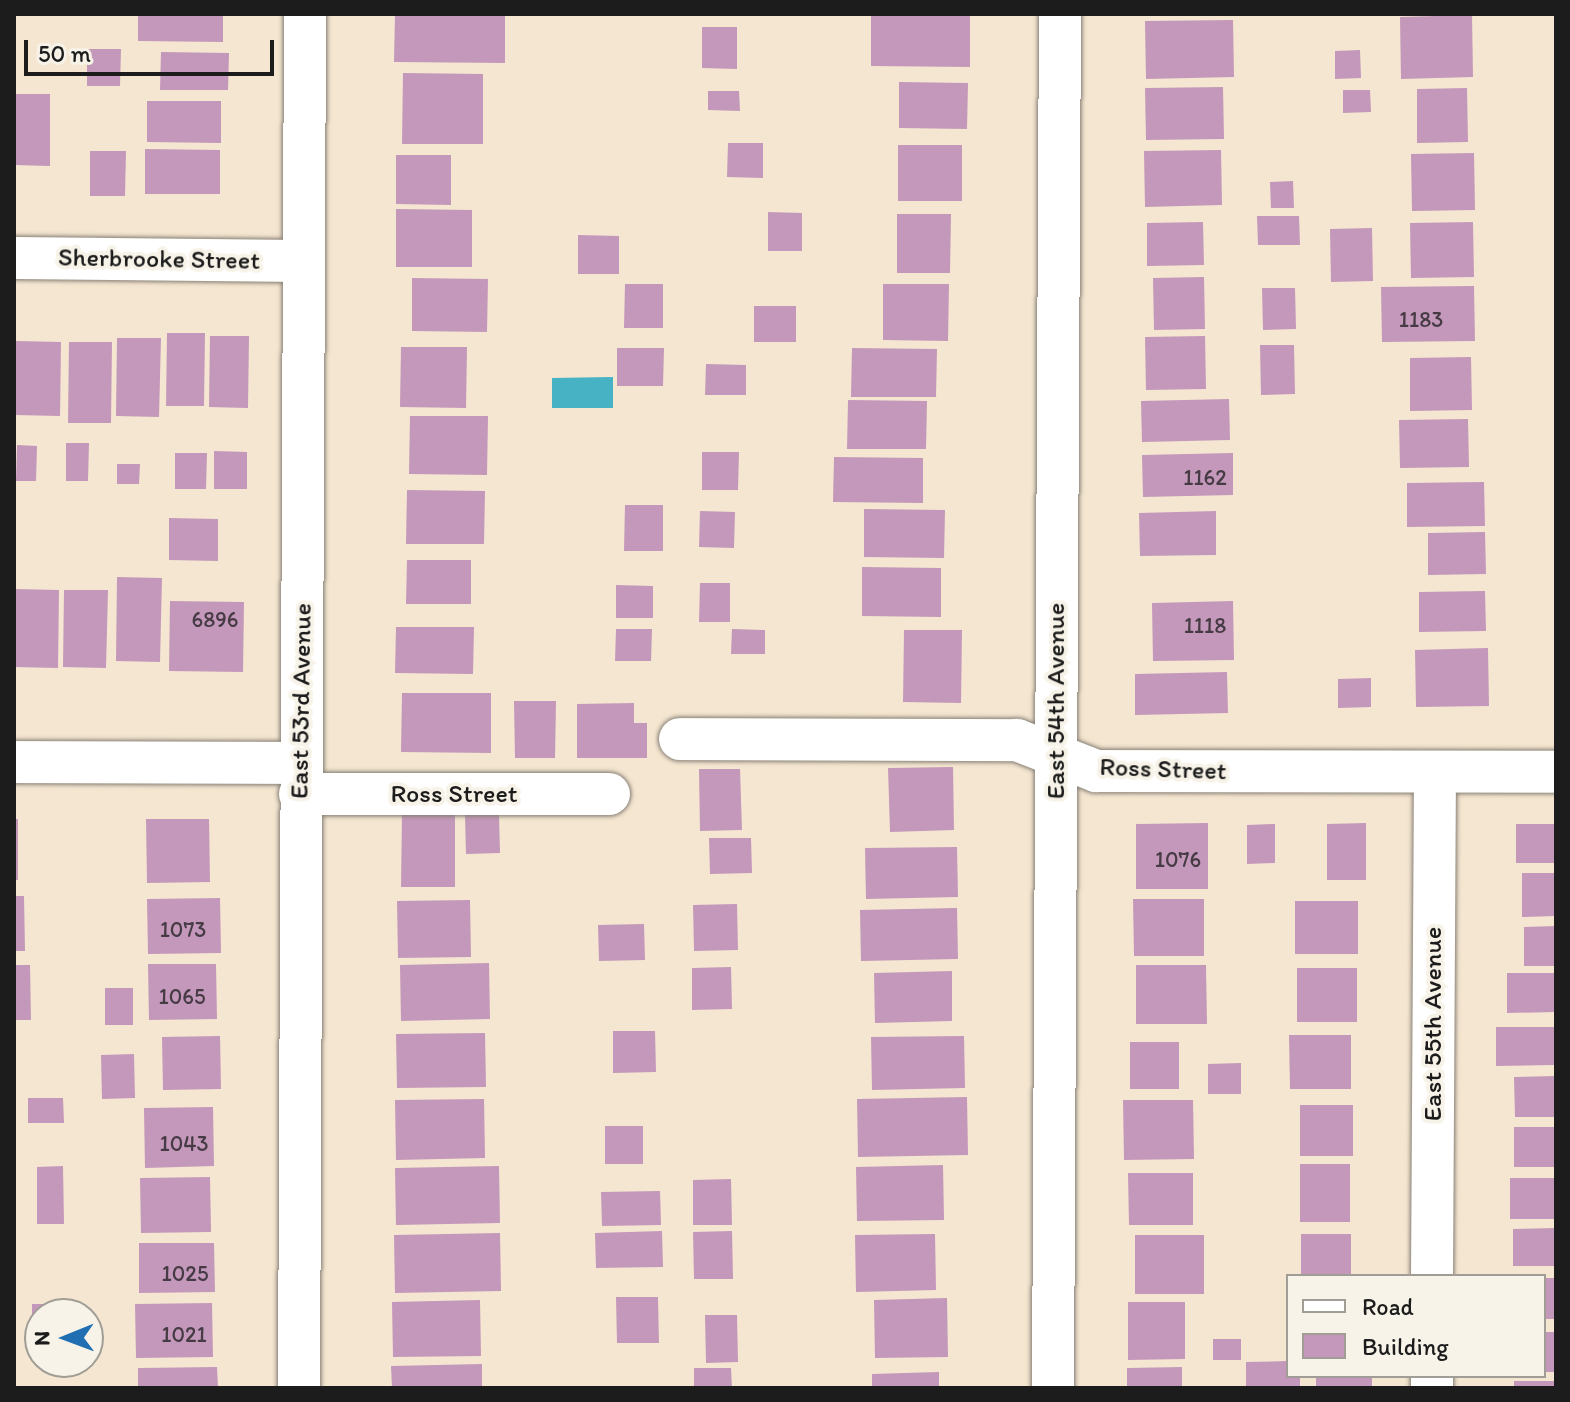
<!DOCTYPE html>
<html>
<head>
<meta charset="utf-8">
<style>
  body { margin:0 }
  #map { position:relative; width:1570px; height:1402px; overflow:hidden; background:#f5e6d1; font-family:Itim,sans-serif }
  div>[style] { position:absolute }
  .water>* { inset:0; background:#46b2c4 }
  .building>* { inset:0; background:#c398ba }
  .roads { filter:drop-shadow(0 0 2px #888176) drop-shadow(0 0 2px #888176) }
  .minor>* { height:42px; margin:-21px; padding:0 21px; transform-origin:21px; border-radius:21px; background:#fff }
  span { translate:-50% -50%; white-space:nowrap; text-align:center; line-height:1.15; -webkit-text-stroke:8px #f7f3e8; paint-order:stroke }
  .number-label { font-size:22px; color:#463b44 }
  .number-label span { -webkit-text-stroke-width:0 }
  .street-label { font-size:26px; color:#1c1c1c }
  .frame { position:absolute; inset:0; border:16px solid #1c1c1c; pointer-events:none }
  .legend { position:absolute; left:1286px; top:1274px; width:260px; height:104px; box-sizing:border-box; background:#f7f3e8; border:2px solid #9f9d96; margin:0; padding:10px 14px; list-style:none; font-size:24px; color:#1c1c1c }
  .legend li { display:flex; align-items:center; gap:16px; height:40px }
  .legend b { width:40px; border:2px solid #9f9d96 }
  .north { position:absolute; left:24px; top:1298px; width:80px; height:80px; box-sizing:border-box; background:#f7f3e8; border:2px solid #9f9d96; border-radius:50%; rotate:269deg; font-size:22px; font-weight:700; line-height:32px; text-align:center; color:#1c1c1c }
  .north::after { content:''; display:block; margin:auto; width:28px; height:36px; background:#1f6fb2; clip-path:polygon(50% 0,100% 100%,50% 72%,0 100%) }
  .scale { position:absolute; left:24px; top:40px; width:250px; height:36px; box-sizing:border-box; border:4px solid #1c1c1c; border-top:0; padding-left:10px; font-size:24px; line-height:28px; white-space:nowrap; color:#1c1c1c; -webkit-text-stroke:6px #f7f3e8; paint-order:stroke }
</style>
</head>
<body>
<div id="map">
  <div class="water">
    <i style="clip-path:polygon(613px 377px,613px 408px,552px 408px,552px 378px)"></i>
  </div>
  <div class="building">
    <i style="clip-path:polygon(138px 14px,223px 14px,223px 42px,138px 41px)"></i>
    <i style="clip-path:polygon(395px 14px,505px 14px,505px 63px,394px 62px)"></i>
    <i style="clip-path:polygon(871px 14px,970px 15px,970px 67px,871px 66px)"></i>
    <i style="clip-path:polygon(1472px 15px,1473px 77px,1401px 79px,1400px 17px)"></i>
    <i style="clip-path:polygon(1233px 20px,1234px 77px,1146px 79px,1145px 21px)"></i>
    <i style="clip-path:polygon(702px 27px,737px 27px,737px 69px,702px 68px)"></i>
    <i style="clip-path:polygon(87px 49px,121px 49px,120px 86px,87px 86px)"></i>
    <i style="clip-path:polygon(1360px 50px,1361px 78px,1335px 79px,1335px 51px)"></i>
    <i style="clip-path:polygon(161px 52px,229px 53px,228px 90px,160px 90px)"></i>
    <i style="clip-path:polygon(403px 73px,483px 74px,483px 144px,402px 144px)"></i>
    <i style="clip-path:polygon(899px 82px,968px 83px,967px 129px,899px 128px)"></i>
    <i style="clip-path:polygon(1223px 87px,1224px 139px,1146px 140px,1145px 88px)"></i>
    <i style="clip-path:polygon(1467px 88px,1468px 142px,1417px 143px,1417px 89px)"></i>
    <i style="clip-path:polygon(1343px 90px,1370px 90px,1371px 112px,1343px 113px)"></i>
    <i style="clip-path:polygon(708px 91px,739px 91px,740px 111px,708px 110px)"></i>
    <i style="clip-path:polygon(14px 94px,50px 94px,50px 166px,14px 165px)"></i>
    <i style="clip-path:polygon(147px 101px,221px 101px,221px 143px,147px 142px)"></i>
    <i style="clip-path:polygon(728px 143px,763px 143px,763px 178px,727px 177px)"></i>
    <i style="clip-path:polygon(898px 145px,962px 145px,962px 201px,898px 201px)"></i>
    <i style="clip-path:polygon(145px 149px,220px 150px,220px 194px,145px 194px)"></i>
    <i style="clip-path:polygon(1221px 150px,1222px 205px,1145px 207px,1144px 151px)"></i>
    <i style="clip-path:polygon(90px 151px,126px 151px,125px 196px,90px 196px)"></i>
    <i style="clip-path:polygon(1474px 153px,1475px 210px,1412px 211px,1411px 154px)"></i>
    <i style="clip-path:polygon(396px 155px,451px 155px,451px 205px,396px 204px)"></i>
    <i style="clip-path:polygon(1293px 181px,1294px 208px,1271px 208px,1270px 182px)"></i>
    <i style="clip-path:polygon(396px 209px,472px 210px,472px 267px,396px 267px)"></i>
    <i style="clip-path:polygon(768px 212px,802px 213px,802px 251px,768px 251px)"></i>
    <i style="clip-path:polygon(897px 214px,951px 214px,950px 273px,897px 273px)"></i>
    <i style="clip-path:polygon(1257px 216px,1299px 216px,1300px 245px,1258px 245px)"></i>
    <i style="clip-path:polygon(1203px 222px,1204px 265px,1147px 266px,1147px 223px)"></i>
    <i style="clip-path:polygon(1473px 222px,1474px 277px,1411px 278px,1410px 223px)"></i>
    <i style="clip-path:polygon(1372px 228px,1373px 281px,1331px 282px,1330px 229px)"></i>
    <i style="clip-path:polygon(578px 235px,619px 236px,619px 274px,578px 274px)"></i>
    <i style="clip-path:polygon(1204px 277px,1205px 329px,1154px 330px,1153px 278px)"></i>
    <i style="clip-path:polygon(412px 278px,488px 279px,487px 332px,412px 331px)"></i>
    <i style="clip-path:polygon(625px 284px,663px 284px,663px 328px,624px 328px)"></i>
    <i style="clip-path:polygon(883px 284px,949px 284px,948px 341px,883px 340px)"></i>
    <i style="clip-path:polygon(1474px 286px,1475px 341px,1382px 342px,1381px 287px)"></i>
    <i style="clip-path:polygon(1262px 288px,1295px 288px,1296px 329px,1263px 330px)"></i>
    <i style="clip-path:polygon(754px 306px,796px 306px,796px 342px,754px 342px)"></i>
    <i style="clip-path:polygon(167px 333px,205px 333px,204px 406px,166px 406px)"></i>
    <i style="clip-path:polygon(210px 336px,249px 336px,248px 408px,209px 407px)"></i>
    <i style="clip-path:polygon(1205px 336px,1206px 389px,1146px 390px,1145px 337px)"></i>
    <i style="clip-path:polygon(117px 338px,161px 338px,159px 417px,116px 416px)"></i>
    <i style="clip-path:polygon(16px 341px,61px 342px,60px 416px,15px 415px)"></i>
    <i style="clip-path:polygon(69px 342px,112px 342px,111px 423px,68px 423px)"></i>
    <i style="clip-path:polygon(1260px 345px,1294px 345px,1295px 394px,1261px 395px)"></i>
    <i style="clip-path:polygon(401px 347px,467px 347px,466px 408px,400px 407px)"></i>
    <i style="clip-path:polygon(617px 348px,664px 348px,663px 386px,617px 386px)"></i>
    <i style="clip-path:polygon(852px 348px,937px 349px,936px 397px,851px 397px)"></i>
    <i style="clip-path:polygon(1471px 357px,1472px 410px,1410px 411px,1410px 358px)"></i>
    <i style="clip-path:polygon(706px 364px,746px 365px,746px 395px,705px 395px)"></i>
    <i style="clip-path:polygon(1229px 399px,1230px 440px,1142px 442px,1141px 401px)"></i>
    <i style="clip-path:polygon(848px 400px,927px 401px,926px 449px,847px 449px)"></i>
    <i style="clip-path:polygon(410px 416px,488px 416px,487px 475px,409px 474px)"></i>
    <i style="clip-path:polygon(1468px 419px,1469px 467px,1400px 468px,1399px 420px)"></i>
    <i style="clip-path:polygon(66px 443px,89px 443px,88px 481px,66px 481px)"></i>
    <i style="clip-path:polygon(17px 445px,37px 446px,36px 481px,16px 481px)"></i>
    <i style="clip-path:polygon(214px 451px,247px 452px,247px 489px,214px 489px)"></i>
    <i style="clip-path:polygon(702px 452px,739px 452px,738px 490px,702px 490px)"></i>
    <i style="clip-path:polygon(175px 453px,207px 453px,206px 489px,175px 489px)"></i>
    <i style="clip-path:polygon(1233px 453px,1233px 495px,1143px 497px,1142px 455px)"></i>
    <i style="clip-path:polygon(834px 457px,923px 458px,923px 503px,833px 502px)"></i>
    <i style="clip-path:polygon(117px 464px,140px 464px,139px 484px,117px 484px)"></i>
    <i style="clip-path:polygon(1484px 482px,1485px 526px,1407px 527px,1407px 483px)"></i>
    <i style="clip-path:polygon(407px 490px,485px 491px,484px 544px,406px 544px)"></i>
    <i style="clip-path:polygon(625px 505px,663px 505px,663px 551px,624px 551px)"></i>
    <i style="clip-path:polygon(864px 509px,945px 510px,944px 558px,864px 557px)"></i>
    <i style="clip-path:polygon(700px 511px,735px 512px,734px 548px,699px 547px)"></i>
    <i style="clip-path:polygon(1216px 511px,1216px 555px,1140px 556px,1139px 513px)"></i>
    <i style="clip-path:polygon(169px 518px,218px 519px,218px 561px,169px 560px)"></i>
    <i style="clip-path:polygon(1485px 532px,1486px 574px,1428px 575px,1428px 533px)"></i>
    <i style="clip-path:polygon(407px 560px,471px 560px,471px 604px,406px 604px)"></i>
    <i style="clip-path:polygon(862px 567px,941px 568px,941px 617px,862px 616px)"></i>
    <i style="clip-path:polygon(117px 577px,162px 578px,160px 662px,116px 661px)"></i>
    <i style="clip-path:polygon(700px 583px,730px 583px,730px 622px,699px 622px)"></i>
    <i style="clip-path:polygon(616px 585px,653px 586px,653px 618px,616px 618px)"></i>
    <i style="clip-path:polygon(14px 589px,59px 590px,58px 668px,14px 667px)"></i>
    <i style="clip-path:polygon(64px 590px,108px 590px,106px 668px,63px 667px)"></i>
    <i style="clip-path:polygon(1485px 591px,1486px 631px,1419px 632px,1419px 592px)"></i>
    <i style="clip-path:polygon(170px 601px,244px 602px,243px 672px,169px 671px)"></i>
    <i style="clip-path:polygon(1233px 601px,1234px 660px,1153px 661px,1152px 603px)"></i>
    <i style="clip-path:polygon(396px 627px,474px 627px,473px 674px,395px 673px)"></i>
    <i style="clip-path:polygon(616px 629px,652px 629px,651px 661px,615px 661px)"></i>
    <i style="clip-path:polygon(732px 629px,765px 630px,765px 654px,731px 654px)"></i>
    <i style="clip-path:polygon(904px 630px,962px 630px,961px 703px,903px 702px)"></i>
    <i style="clip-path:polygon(1488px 648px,1489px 706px,1416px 707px,1415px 650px)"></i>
    <i style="clip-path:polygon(1227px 672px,1228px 713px,1135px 715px,1135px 674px)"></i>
    <i style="clip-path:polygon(1371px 678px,1371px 707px,1338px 708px,1338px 679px)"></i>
    <i style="clip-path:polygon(402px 693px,491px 693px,491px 753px,401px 752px)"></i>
    <i style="clip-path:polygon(514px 701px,556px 701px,555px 758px,515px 758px)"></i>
    <i style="clip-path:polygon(634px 703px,634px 723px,647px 723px,647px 758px,577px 758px,577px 704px)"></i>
    <i style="clip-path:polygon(953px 767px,954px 830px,890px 832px,888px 768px)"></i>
    <i style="clip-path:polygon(699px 769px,740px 769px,742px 830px,700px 831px)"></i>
    <i style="clip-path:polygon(402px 813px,455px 813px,455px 887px,401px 887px)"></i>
    <i style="clip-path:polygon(465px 815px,499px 815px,500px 853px,466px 854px)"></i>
    <i style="clip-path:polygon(14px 819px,18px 819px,18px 880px,14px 880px)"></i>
    <i style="clip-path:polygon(146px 819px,209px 819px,210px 882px,147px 883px)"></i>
    <i style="clip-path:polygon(1208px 823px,1208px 889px,1136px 889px,1136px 824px)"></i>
    <i style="clip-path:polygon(1366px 823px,1366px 880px,1327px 880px,1327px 824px)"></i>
    <i style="clip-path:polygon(1275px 824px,1275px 863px,1247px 864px,1247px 825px)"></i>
    <i style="clip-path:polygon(1516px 824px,1556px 824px,1556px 863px,1516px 863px)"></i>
    <i style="clip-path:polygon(709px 838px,751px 838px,752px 873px,710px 874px)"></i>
    <i style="clip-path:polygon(957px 847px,958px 897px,866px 899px,865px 848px)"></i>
    <i style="clip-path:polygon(1522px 873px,1556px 873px,1556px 916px,1522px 917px)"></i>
    <i style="clip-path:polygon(14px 896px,24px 896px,25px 951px,14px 951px)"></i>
    <i style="clip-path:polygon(220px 898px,221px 953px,148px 954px,147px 899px)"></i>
    <i style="clip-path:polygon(1133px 899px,1204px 899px,1204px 956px,1134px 956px)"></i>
    <i style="clip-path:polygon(470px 900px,471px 957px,398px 958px,397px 901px)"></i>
    <i style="clip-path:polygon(1295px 901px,1358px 901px,1358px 954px,1295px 954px)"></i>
    <i style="clip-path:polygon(737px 904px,738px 950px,694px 951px,693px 905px)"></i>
    <i style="clip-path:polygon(957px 908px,958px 959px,861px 961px,860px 910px)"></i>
    <i style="clip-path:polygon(644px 924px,645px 960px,599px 961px,598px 925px)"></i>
    <i style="clip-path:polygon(1556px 926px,1556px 966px,1524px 966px,1524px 927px)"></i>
    <i style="clip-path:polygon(489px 963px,490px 1019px,401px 1021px,400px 965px)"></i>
    <i style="clip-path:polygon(148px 964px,216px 964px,217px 1019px,149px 1020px)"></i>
    <i style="clip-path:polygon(14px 965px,30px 965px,31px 1020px,14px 1020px)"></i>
    <i style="clip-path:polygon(1136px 965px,1206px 965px,1207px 1024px,1136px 1024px)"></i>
    <i style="clip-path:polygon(731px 967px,732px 1009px,692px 1010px,692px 968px)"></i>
    <i style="clip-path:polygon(1297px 968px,1357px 968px,1357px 1022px,1297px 1022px)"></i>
    <i style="clip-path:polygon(952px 971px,952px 1021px,875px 1023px,874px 973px)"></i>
    <i style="clip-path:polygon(1507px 973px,1556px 973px,1556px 1012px,1507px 1013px)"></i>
    <i style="clip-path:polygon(105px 988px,133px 988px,133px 1025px,105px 1025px)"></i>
    <i style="clip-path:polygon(1496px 1027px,1555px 1027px,1555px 1065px,1496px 1066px)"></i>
    <i style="clip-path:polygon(613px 1031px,655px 1031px,656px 1072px,613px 1073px)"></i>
    <i style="clip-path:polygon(485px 1033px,486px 1087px,397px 1088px,396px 1034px)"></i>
    <i style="clip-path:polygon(1289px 1035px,1351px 1035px,1351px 1089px,1290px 1089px)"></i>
    <i style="clip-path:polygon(220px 1036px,221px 1089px,163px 1090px,162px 1037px)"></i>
    <i style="clip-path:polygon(964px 1036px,965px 1088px,872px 1090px,871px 1037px)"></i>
    <i style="clip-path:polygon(1130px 1042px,1179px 1042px,1179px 1089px,1130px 1089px)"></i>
    <i style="clip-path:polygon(134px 1054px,135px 1098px,102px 1099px,101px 1055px)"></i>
    <i style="clip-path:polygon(1241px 1063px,1241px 1094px,1208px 1094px,1208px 1064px)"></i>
    <i style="clip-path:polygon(1556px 1076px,1556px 1117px,1515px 1117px,1514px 1077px)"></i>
    <i style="clip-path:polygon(967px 1097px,968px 1155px,858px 1157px,857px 1099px)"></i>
    <i style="clip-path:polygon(28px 1098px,63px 1098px,64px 1123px,28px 1123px)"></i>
    <i style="clip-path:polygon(484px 1099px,485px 1158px,396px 1160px,395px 1100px)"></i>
    <i style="clip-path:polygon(1123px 1100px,1193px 1100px,1194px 1159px,1124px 1160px)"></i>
    <i style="clip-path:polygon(1300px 1105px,1353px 1105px,1353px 1156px,1300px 1156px)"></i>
    <i style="clip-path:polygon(213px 1107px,214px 1166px,145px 1168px,144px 1108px)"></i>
    <i style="clip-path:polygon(605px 1126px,643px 1126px,643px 1164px,605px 1164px)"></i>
    <i style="clip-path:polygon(1514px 1127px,1556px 1127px,1556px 1167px,1514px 1167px)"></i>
    <i style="clip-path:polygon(1300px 1164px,1350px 1164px,1350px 1222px,1300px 1222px)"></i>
    <i style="clip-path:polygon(943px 1165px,944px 1220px,857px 1221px,856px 1167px)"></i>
    <i style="clip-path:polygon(63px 1166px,64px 1224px,37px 1224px,37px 1167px)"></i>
    <i style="clip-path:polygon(499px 1166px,500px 1223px,396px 1225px,395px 1168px)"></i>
    <i style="clip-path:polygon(1128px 1173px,1193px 1173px,1193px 1225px,1129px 1225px)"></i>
    <i style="clip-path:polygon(210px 1177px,211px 1232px,141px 1233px,140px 1178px)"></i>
    <i style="clip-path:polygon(1510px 1178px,1556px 1178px,1556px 1219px,1510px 1219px)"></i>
    <i style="clip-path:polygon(731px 1179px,732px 1225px,693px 1225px,693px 1180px)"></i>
    <i style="clip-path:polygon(660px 1191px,661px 1225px,602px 1226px,601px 1192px)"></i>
    <i style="clip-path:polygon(1556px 1228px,1556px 1266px,1513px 1266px,1513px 1229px)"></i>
    <i style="clip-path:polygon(662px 1231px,663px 1267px,596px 1268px,595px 1233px)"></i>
    <i style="clip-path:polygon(732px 1231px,733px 1279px,694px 1279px,693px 1232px)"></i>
    <i style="clip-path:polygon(500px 1233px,501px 1291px,395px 1293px,394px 1235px)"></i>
    <i style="clip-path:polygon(935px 1234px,936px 1290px,856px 1292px,855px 1235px)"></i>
    <i style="clip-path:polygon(1301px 1234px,1351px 1234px,1351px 1276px,1301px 1276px)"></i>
    <i style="clip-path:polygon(1135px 1235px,1204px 1235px,1204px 1294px,1135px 1294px)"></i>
    <i style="clip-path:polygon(139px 1243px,214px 1243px,215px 1292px,139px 1293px)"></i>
    <i style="clip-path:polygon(1544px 1278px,1556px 1278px,1556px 1319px,1544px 1319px)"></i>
    <i style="clip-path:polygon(616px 1297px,658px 1297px,659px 1343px,617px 1343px)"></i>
    <i style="clip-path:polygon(947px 1298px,948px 1357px,875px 1358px,874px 1300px)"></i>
    <i style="clip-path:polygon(480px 1300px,481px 1356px,393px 1357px,392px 1302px)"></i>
    <i style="clip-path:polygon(1128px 1302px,1185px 1302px,1185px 1359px,1128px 1360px)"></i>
    <i style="clip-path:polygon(212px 1303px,213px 1357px,136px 1358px,135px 1304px)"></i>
    <i style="clip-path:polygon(32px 1304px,64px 1304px,64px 1314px,40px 1314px,40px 1323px,32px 1323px)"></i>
    <i style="clip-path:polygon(705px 1315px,737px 1315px,738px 1362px,706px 1363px)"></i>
    <i style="clip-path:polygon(1544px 1332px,1556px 1332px,1556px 1372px,1544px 1372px)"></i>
    <i style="clip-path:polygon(1213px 1339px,1241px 1339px,1241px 1360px,1213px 1360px)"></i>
    <i style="clip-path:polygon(1288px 1361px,1288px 1376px,1300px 1376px,1300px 1387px,1246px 1387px,1246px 1362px)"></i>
    <i style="clip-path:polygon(482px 1364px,482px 1388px,392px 1388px,391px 1366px)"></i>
    <i style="clip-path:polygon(217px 1367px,218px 1388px,138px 1388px,138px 1368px)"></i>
    <i style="clip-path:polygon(1182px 1367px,1182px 1388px,1127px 1388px,1127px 1368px)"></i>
    <i style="clip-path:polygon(694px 1368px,731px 1368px,732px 1388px,694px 1388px)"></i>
    <i style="clip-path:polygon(939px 1372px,939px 1388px,872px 1388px,872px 1374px)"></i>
    <i style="clip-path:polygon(1316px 1376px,1372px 1376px,1372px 1388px,1316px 1388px)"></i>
    <i style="clip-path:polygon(1514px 1381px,1556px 1381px,1556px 1388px,1514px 1388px)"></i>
  </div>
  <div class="roads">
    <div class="minor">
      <i style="left:14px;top:258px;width:290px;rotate:0.6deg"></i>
      <i style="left:680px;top:739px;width:337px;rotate:0.2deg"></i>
      <i style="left:1017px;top:740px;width:85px;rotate:21.4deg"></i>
      <i style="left:1096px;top:771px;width:460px;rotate:0.1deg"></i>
      <i style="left:14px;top:762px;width:286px;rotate:0.2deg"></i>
      <i style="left:300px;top:794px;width:309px"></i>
      <i style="left:1432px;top:1276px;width:504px;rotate:-89.66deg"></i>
      <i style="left:299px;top:1388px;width:1374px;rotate:-89.75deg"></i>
      <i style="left:1053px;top:1388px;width:1374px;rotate:-89.71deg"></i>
      <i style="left:1432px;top:1388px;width:12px;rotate:-90deg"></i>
    </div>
  </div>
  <div class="number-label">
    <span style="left:1421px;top:320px">1183</span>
    <span style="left:1205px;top:478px">1162</span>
    <span style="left:215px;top:620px">6896</span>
    <span style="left:1205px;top:626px">1118</span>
    <span style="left:1178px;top:860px">1076</span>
    <span style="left:183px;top:930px">1073</span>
    <span style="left:182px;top:997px">1065</span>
    <span style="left:184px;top:1144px">1043</span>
    <span style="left:185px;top:1274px">1025</span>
    <span style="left:184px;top:1335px">1021</span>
  </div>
  <div class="street-label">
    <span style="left:159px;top:259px;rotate:1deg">Sherbrooke Street</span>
    <span style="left:301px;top:701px;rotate:-89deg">East 53rd Avenue</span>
    <span style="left:1056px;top:701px;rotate:-90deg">East 54th Avenue</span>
    <span style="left:1163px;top:769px;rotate:2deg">Ross Street</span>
    <span style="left:454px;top:794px">Ross Street</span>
    <span style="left:1433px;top:1024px;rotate:-90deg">East 55th Avenue</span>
  </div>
  <div class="frame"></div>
  <ul class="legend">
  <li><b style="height:10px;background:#fff"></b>Road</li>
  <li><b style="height:22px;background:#c398ba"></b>Building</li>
  </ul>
  <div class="north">N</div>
  <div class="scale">50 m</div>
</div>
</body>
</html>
